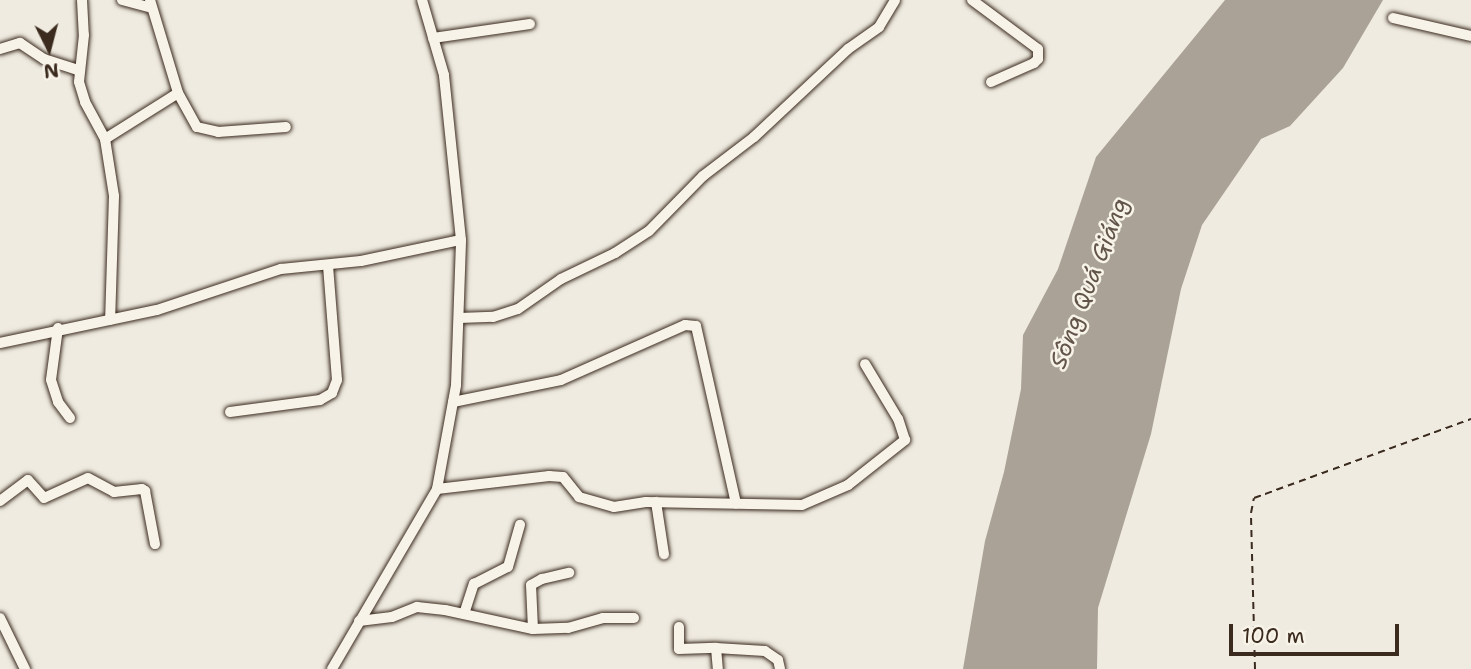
<!DOCTYPE html>
<html>
<head>
<meta charset="utf-8">
<style>
  body { margin:0 }
  #map { position:relative; width:1471px; height:669px; overflow:hidden; background:#efebe0; font-family:"Shantell Sans",sans-serif }
  div>[style] { position:absolute }
  .water>* { inset:0; background:#aaa296 }
  .path>* { height:2px; margin-top:-1px; transform-origin:0; background:repeating-linear-gradient(90deg,#3b2a1e 0 7px,transparent 0 12px) }
  .roads { filter:drop-shadow(0 0 2px #3b2a1e) drop-shadow(0 0 2px #3b2a1e) }
  .minor>* { height:10px; margin:-5px; padding:0 5px; transform-origin:5px; border-radius:5px; background:#f7f3e8 }
  span { translate:-50% -50%; white-space:nowrap; text-align:center; line-height:1.15; -webkit-text-stroke:5px #f7f3e8; paint-order:stroke }
  .water-label { font-size:23px; color:#625448; font-style:italic }
  .north { position:absolute; left:14px; top:14px; width:70px; height:70px; -webkit-text-stroke:5px #f7f3e8; paint-order:stroke; rotate:174deg; font-size:19px; font-weight:700; line-height:28px; text-align:center; color:#3b2a1e }
  .north::after { content:''; display:block; margin:auto; width:24px; height:32px; background:#3b2a1e; clip-path:polygon(50% 0,100% 100%,50% 72%,0 100%) }
  .scale { position:absolute; left:1229px; top:624px; width:170px; height:32px; box-sizing:border-box; border:4px solid #3b2a1e; border-top:0; padding-left:9px; font-size:21px; line-height:24px; white-space:nowrap; color:#3b2a1e; -webkit-text-stroke:5px #f7f3e8; paint-order:stroke }
</style>
</head>
<body>
<div id="map">
  <div class="water">
    <i style="clip-path:polygon(1225px 0,1383px 0,1343px 68px,1290px 126px,1261px 139px,1202px 225px,1181px 289px,1151px 434px,1098px 608px,1097px 669px,963px 669px,985px 541px,1004px 472px,1021px 389px,1023px 335px,1058px 269px,1096px 157px)"></i>
  </div>
  <div class="path">
    <i style="left:1255px;top:669px;width:156px;rotate:-91.5deg"></i>
    <i style="left:1251px;top:513px;width:15px;rotate:-79deg"></i>
    <i style="left:1254px;top:498px;width:231px;rotate:-20deg"></i>
  </div>
  <div class="roads">
    <div class="minor">
      <i style="left:82px;top:0;width:35px;rotate:87deg"></i>
      <i style="left:84px;top:35px;width:47px;rotate:96.1deg"></i>
      <i style="left:79px;top:82px;width:21px;rotate:73deg"></i>
      <i style="left:85px;top:102px;width:42px;rotate:61.6deg"></i>
      <i style="left:105px;top:139px;width:58px;rotate:81deg"></i>
      <i style="left:114px;top:196px;width:124px;rotate:91.8deg"></i>
      <i style="left:122px;top:0;width:30px;rotate:15deg"></i>
      <i style="left:150px;top:0;width:97px;rotate:73.2deg"></i>
      <i style="left:178px;top:93px;width:39px;rotate:61deg"></i>
      <i style="left:197px;top:127px;width:22px;rotate:13deg"></i>
      <i style="left:218px;top:132px;width:68px;rotate:-4.2deg"></i>
      <i style="left:972px;top:0;width:82px;rotate:36.6deg"></i>
      <i style="left:1038px;top:49px;width:10px;rotate:90deg"></i>
      <i style="left:1038px;top:59px;width:6px;rotate:135deg"></i>
      <i style="left:1034px;top:63px;width:47px;rotate:156.2deg"></i>
      <i style="left:1393px;top:18px;width:80px;rotate:13deg"></i>
      <i style="left:433px;top:38px;width:98px;rotate:-8.2deg"></i>
      <i style="left:0;top:49px;width:21px;rotate:-17deg"></i>
      <i style="left:20px;top:43px;width:29px;rotate:34deg"></i>
      <i style="left:44px;top:59px;width:36px;rotate:18deg"></i>
      <i style="left:105px;top:139px;width:86px;rotate:-32.2deg"></i>
      <i style="left:459px;top:318px;width:34px;rotate:-2deg"></i>
      <i style="left:493px;top:317px;width:26px;rotate:-18deg"></i>
      <i style="left:518px;top:309px;width:52px;rotate:-34.9deg"></i>
      <i style="left:561px;top:279px;width:60px;rotate:-25.7deg"></i>
      <i style="left:615px;top:253px;width:40px;rotate:-32.9deg"></i>
      <i style="left:649px;top:231px;width:77px;rotate:-45.5deg"></i>
      <i style="left:703px;top:176px;width:64px;rotate:-37.4deg"></i>
      <i style="left:754px;top:137px;width:129px;rotate:-43.1deg"></i>
      <i style="left:848px;top:49px;width:38px;rotate:-35deg"></i>
      <i style="left:879px;top:27px;width:31px;rotate:-59deg"></i>
      <i style="left:58px;top:328px;width:52px;rotate:97.7deg"></i>
      <i style="left:51px;top:380px;width:23px;rotate:72deg"></i>
      <i style="left:58px;top:402px;width:20px;rotate:53deg"></i>
      <i style="left:0;top:343px;width:160px;rotate:-11.9deg"></i>
      <i style="left:157px;top:310px;width:131px;rotate:-18.3deg"></i>
      <i style="left:281px;top:269px;width:80px;rotate:-5.7deg"></i>
      <i style="left:361px;top:261px;width:102px;rotate:-11.9deg"></i>
      <i style="left:453px;top:402px;width:110px;rotate:-11.5deg"></i>
      <i style="left:561px;top:380px;width:136px;rotate:-23.9deg"></i>
      <i style="left:685px;top:325px;width:11px;rotate:5deg"></i>
      <i style="left:696px;top:326px;width:182px;rotate:77.3deg"></i>
      <i style="left:230px;top:412px;width:91px;rotate:-7.6deg"></i>
      <i style="left:320px;top:400px;width:14px;rotate:-30deg"></i>
      <i style="left:332px;top:393px;width:14px;rotate:-69deg"></i>
      <i style="left:337px;top:380px;width:115px;rotate:-94.5deg"></i>
      <i style="left:437px;top:489px;width:113px;rotate:-6.6deg"></i>
      <i style="left:549px;top:476px;width:14px;rotate:4deg"></i>
      <i style="left:563px;top:477px;width:26px;rotate:51deg"></i>
      <i style="left:579px;top:497px;width:36px;rotate:16deg"></i>
      <i style="left:614px;top:507px;width:32px;rotate:-9deg"></i>
      <i style="left:646px;top:502px;width:156px;rotate:1.1deg"></i>
      <i style="left:802px;top:505px;width:50px;rotate:-23.5deg"></i>
      <i style="left:848px;top:485px;width:73px;rotate:-38.3deg"></i>
      <i style="left:905px;top:440px;width:22px;rotate:-108deg"></i>
      <i style="left:898px;top:419px;width:64px;rotate:-121deg"></i>
      <i style="left:0;top:501px;width:35px;rotate:-37deg"></i>
      <i style="left:28px;top:480px;width:24px;rotate:48deg"></i>
      <i style="left:44px;top:498px;width:48px;rotate:-24.4deg"></i>
      <i style="left:88px;top:478px;width:30px;rotate:28deg"></i>
      <i style="left:114px;top:492px;width:28px;rotate:-6deg"></i>
      <i style="left:142px;top:489px;width:4px;rotate:34deg"></i>
      <i style="left:145px;top:491px;width:54px;rotate:79.3deg"></i>
      <i style="left:656px;top:502px;width:53px;rotate:81.3deg"></i>
      <i style="left:464px;top:614px;width:32px;rotate:-72deg"></i>
      <i style="left:474px;top:584px;width:38px;rotate:-27deg"></i>
      <i style="left:508px;top:567px;width:44px;rotate:-74.1deg"></i>
      <i style="left:0;top:618px;width:57px;rotate:63.9deg"></i>
      <i style="left:359px;top:621px;width:33px;rotate:-7deg"></i>
      <i style="left:392px;top:617px;width:27px;rotate:-22deg"></i>
      <i style="left:417px;top:607px;width:28px;rotate:6deg"></i>
      <i style="left:445px;top:610px;width:90px;rotate:12.2deg"></i>
      <i style="left:533px;top:629px;width:35px;rotate:-2deg"></i>
      <i style="left:568px;top:628px;width:36px;rotate:-16deg"></i>
      <i style="left:603px;top:618px;width:31px"></i>
      <i style="left:679px;top:627px;width:22px;rotate:90deg"></i>
      <i style="left:679px;top:649px;width:37px;rotate:-2deg"></i>
      <i style="left:716px;top:648px;width:21px;rotate:85deg"></i>
      <i style="left:533px;top:629px;width:44px;rotate:-92.6deg"></i>
      <i style="left:531px;top:585px;width:13px;rotate:-29deg"></i>
      <i style="left:542px;top:579px;width:28px;rotate:-13deg"></i>
      <i style="left:716px;top:648px;width:49px;rotate:3.5deg"></i>
      <i style="left:765px;top:651px;width:16px;rotate:35deg"></i>
      <i style="left:778px;top:660px;width:9px;rotate:77deg"></i>
      <i style="left:332px;top:669px;width:208px;rotate:-59.7deg"></i>
      <i style="left:437px;top:489px;width:106px;rotate:-79.6deg"></i>
      <i style="left:456px;top:385px;width:145px;rotate:-88deg"></i>
      <i style="left:461px;top:240px;width:166px;rotate:-95.9deg"></i>
      <i style="left:444px;top:75px;width:78px;rotate:-106.3deg"></i>
    </div>
  </div>
  <div class="water-label">
    <span style="left:1089px;top:283px;rotate:-69deg">Sông Quá Giáng</span>
  </div>
  <div class="north">N</div>
  <div class="scale">100 m</div>
</div>
</body>
</html>
